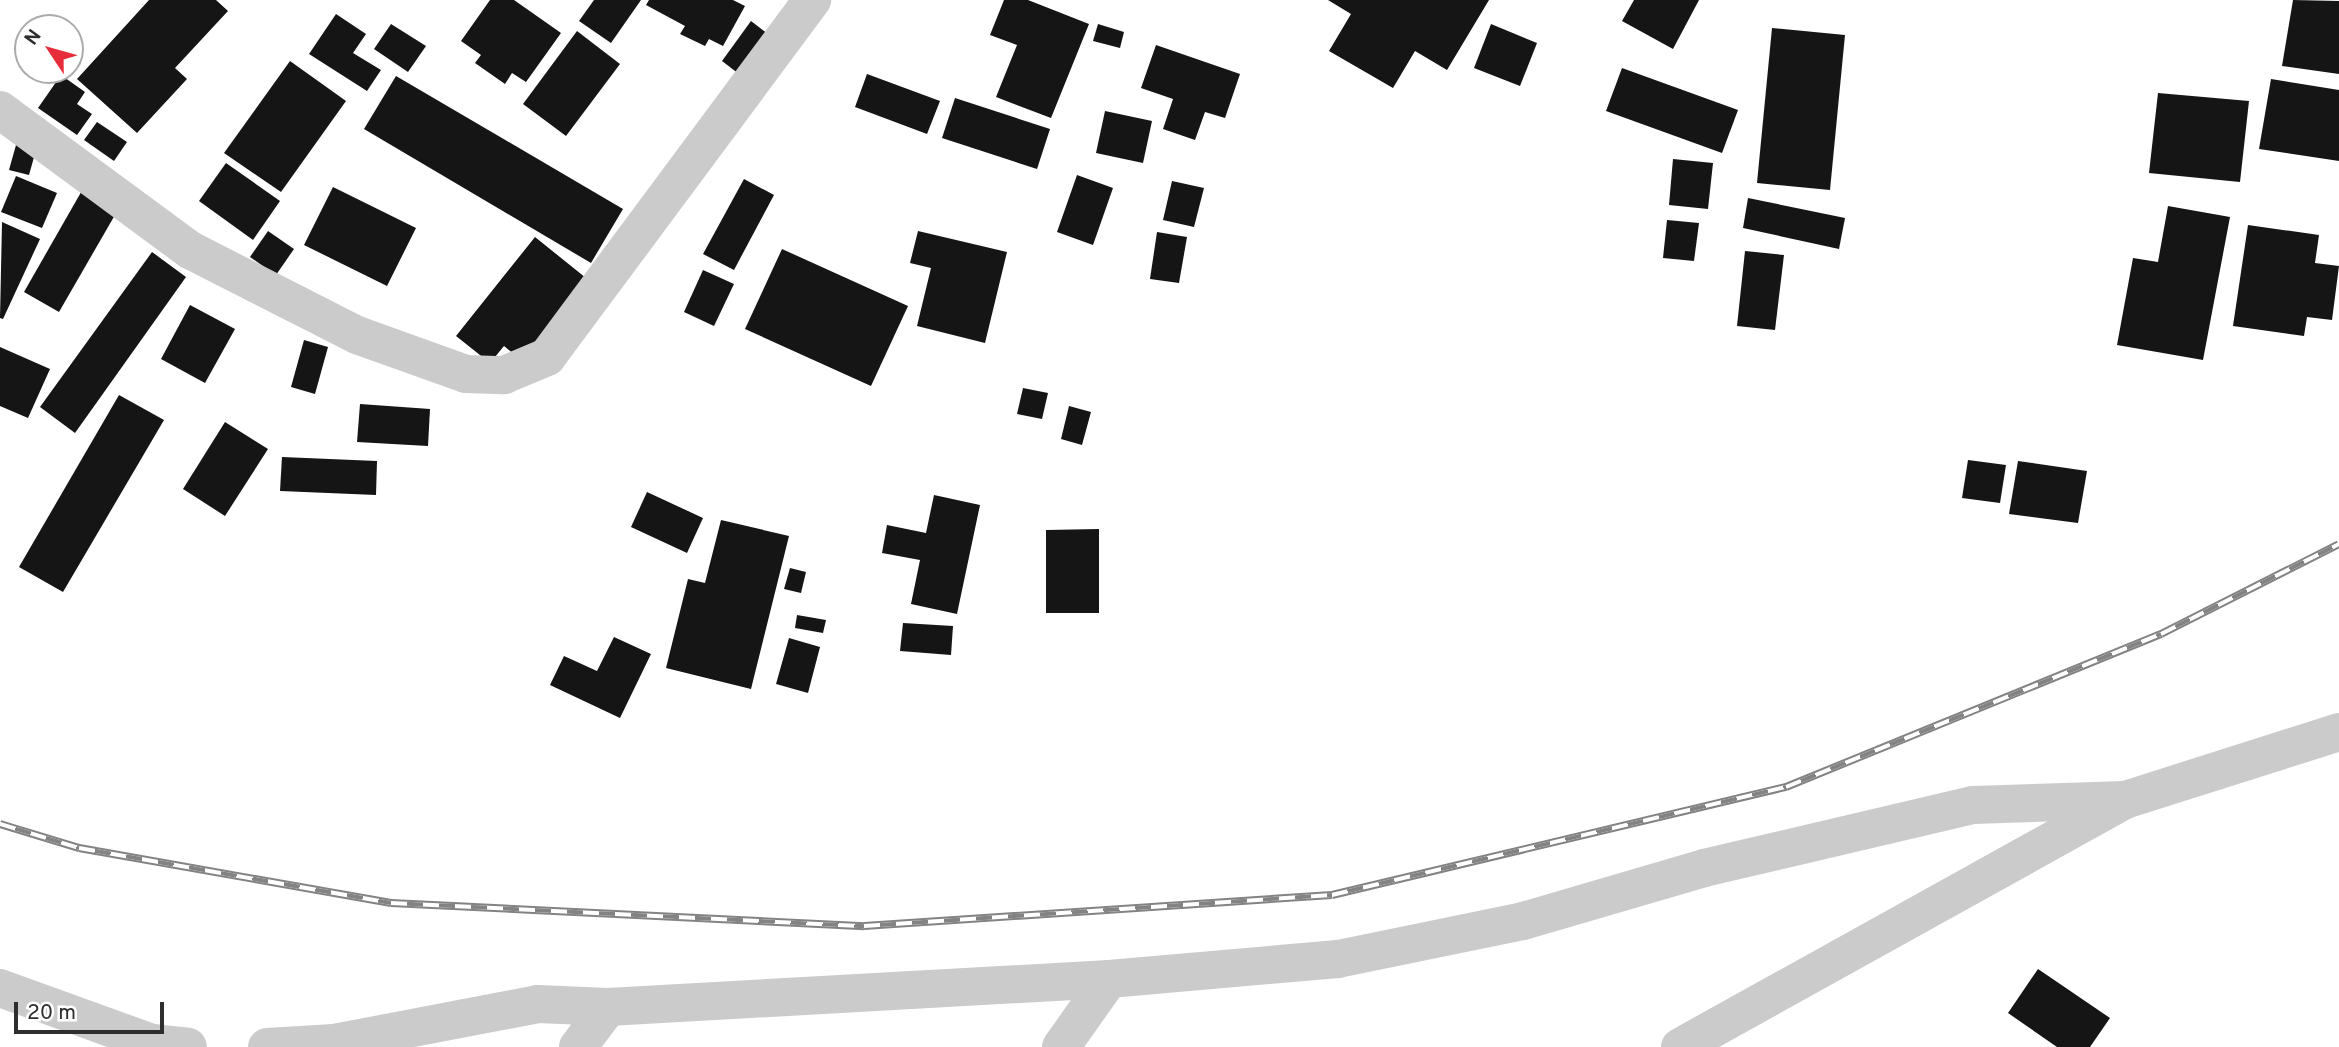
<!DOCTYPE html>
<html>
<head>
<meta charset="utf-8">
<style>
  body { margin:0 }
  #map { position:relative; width:2339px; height:1047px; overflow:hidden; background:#fff; font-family:Overpass,sans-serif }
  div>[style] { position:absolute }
  .building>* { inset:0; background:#151515 }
  .minor>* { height:38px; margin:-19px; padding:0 19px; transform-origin:19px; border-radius:19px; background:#cbcbcb }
  .rail>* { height:8px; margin-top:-4px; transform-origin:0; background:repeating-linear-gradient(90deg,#fff 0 16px,#838383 0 32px); box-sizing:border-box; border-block:2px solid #838383 }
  span { translate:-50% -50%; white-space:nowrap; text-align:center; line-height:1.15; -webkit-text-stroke:7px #fff; paint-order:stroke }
  .north { position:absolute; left:14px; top:14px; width:70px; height:70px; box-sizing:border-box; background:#fff; border:2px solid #ababab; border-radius:50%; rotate:306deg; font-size:19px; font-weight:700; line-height:28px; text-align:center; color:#2e2e2e }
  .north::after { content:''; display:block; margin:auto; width:24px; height:32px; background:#e72d39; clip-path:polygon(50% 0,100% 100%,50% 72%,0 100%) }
  .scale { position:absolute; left:14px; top:1002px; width:150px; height:32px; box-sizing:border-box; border:4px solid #2e2e2e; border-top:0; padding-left:9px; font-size:21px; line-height:24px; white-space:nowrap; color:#2e2e2e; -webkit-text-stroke:5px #fff; paint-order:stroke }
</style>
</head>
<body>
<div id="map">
  <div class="building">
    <i style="clip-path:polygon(149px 0,216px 0,228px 11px,175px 68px,187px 79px,137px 133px,77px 79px)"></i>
    <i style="clip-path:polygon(490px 0,514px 0,561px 33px,526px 82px,512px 73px,505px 84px,475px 63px,481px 55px,461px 41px)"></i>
    <i style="clip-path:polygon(594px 0,641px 0,611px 43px,579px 21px)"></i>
    <i style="clip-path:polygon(649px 0,733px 0,745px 6px,723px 46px,709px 39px,705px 46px,680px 34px,685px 26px,646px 5px)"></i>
    <i style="clip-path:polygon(1004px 0,1028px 0,1089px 24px,1051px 118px,996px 97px,1017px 45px,990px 35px)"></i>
    <i style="clip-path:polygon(1328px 0,1489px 0,1447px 70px,1415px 51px,1393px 88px,1329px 51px,1351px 14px)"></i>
    <i style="clip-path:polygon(1634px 0,1699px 0,1673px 49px,1622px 21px)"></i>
    <i style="clip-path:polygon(2293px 0,2339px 1px,2339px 74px,2282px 66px)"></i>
    <i style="clip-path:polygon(336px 14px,366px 34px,353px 53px,381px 70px,367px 91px,309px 54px)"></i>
    <i style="clip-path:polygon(751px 21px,768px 34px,739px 74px,722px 61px)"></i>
    <i style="clip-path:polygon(391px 24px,426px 46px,408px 72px,374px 49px)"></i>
    <i style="clip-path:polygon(1098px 24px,1124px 32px,1120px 48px,1093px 41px)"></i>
    <i style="clip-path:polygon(1491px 24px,1537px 43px,1520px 86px,1474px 68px)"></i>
    <i style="clip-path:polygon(1772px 28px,1845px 35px,1830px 190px,1757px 183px)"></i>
    <i style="clip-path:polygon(577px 31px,620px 64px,566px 136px,523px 104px)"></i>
    <i style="clip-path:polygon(1156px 45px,1240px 74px,1225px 118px,1205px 112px,1195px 140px,1163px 129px,1173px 99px,1141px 88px)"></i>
    <i style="clip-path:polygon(290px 61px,346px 101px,281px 192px,224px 153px)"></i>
    <i style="clip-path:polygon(1622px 68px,1738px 110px,1722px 153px,1606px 111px)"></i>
    <i style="clip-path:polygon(867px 74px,940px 101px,927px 134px,855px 107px)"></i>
    <i style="clip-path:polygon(61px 75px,85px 92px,77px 104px,92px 114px,77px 135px,38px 108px)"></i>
    <i style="clip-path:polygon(396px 76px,623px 209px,591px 263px,364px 129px)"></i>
    <i style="clip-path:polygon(2271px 79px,2339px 90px,2339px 161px,2259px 149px)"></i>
    <i style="clip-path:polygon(2158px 93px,2249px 101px,2240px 182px,2149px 173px)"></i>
    <i style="clip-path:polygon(955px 98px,1050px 129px,1037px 169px,942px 138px)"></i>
    <i style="clip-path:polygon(1105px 111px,1152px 121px,1143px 163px,1096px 153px)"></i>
    <i style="clip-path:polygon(97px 122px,127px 142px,114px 161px,84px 140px)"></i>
    <i style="clip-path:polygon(16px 145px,36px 150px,29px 175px,9px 170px)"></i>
    <i style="clip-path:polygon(1673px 159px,1713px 163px,1708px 209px,1669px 205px)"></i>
    <i style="clip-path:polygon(226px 163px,280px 201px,253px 240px,199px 201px)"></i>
    <i style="clip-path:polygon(1077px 175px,1113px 188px,1093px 245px,1057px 232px)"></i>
    <i style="clip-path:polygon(16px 176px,57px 193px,42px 228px,1px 212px)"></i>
    <i style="clip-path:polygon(744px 179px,774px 195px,734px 270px,703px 254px)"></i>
    <i style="clip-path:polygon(1172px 181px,1204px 188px,1194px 227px,1163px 220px)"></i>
    <i style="clip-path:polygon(84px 187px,119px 208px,59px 312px,24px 292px)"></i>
    <i style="clip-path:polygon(333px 187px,416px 228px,387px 286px,304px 245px)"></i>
    <i style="clip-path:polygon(1748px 198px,1845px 218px,1839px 249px,1743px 228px)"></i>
    <i style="clip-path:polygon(2168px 206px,2230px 217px,2203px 360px,2117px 345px,2133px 258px,2158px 262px)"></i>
    <i style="clip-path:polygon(1667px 220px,1699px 223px,1694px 261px,1663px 258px)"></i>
    <i style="clip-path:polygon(2px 222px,40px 239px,3px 319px,0 318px)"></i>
    <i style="clip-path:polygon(2248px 225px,2319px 235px,2315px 263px,2339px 266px,2332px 320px,2307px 317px,2304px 336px,2233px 326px)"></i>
    <i style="clip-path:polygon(268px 231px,294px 249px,276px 275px,250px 257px)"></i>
    <i style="clip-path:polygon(918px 231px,1007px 252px,985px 343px,917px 326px,931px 268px,910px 263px)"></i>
    <i style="clip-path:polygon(1157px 232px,1187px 237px,1179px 283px,1150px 279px)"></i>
    <i style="clip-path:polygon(535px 237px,586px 278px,521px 360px,504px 346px,490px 363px,456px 336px)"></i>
    <i style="clip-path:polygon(782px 249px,908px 306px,871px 386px,745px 329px)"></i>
    <i style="clip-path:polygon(1745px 251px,1784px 255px,1775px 330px,1737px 326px)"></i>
    <i style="clip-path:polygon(152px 252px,186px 277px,75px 433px,40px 407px)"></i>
    <i style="clip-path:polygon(703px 270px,734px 284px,714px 326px,684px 312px)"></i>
    <i style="clip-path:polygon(190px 305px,235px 329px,205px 383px,161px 359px)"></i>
    <i style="clip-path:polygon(304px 340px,328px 347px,315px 394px,291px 387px)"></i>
    <i style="clip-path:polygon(0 347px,50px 369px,28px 418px,0 406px)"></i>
    <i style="clip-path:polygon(1023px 388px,1048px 393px,1042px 419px,1017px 414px)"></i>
    <i style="clip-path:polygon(119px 395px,164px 420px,63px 592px,19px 567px)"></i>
    <i style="clip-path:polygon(360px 404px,430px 409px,428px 446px,357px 442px)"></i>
    <i style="clip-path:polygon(1069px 406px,1091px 412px,1082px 445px,1061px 439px)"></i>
    <i style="clip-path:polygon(225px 422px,268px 449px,225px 516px,183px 489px)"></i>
    <i style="clip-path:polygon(282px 457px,377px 461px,376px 495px,280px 491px)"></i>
    <i style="clip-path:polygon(1968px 460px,2006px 465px,2000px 503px,1962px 498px)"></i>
    <i style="clip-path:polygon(2018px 461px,2087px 471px,2078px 523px,2009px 514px)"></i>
    <i style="clip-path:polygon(647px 492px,703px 518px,687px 553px,631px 527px)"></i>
    <i style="clip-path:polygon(934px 495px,980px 505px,957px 614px,911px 604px,920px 560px,882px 553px,887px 525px,926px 533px)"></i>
    <i style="clip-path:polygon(721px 520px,789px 536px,751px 689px,666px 668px,688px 579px,705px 583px)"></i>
    <i style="clip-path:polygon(1099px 529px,1099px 613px,1046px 613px,1046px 530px)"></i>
    <i style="clip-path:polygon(790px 568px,806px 572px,801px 593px,784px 589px)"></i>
    <i style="clip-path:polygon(797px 615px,826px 620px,823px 633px,795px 628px)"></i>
    <i style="clip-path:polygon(903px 623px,953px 626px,951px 655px,900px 651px)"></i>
    <i style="clip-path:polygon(614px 637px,651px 654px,620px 718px,550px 685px,564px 656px,597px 671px)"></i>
    <i style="clip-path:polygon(789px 638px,820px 647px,808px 693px,776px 684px)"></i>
    <i style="clip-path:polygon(2038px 969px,2110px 1018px,2090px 1047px,2057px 1047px,2008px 1013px)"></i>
  </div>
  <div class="minor">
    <i style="left:0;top:110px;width:236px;rotate:36.4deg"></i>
    <i style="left:190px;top:250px;width:187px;rotate:27deg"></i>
    <i style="left:357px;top:335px;width:116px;rotate:19.7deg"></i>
    <i style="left:466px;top:374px;width:38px;rotate:2deg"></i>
    <i style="left:504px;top:375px;width:47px;rotate:-22.7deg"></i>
    <i style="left:547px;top:357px;width:445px;rotate:-53.4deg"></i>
    <i style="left:0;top:988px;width:162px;rotate:19.9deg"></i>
    <i style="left:152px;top:1043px;width:36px;rotate:6deg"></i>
    <i style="left:267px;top:1047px;width:67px;rotate:-3.4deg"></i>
    <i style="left:334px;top:1043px;width:208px;rotate:-10.8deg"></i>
    <i style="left:538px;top:1004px;width:70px;rotate:2.5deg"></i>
    <i style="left:608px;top:1007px;width:502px;rotate:-3.2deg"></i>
    <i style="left:1109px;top:979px;width:230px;rotate:-5deg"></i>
    <i style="left:1338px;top:959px;width:189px;rotate:-11.6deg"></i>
    <i style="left:1523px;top:921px;width:189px;rotate:-16.3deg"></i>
    <i style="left:1704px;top:868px;width:276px;rotate:-13.2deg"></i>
    <i style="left:1973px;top:805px;width:152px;rotate:-1.9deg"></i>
    <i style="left:578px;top:1047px;width:50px;rotate:-53.1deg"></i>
    <i style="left:1061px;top:1047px;width:83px;rotate:-54.8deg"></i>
    <i style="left:1680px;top:1047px;width:509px;rotate:-29.03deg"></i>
    <i style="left:2125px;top:800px;width:225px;rotate:-17.6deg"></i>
  </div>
  <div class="rail">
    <i style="left:0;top:824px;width:83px;rotate:16.9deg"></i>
    <i style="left:79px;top:848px;width:317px;rotate:10deg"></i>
    <i style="left:391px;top:903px;width:474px;rotate:2.8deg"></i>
    <i style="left:864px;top:926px;width:469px;rotate:-3.8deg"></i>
    <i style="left:1332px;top:895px;width:467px;rotate:-13.4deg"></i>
    <i style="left:1786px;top:787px;width:405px;rotate:-22.2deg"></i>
    <i style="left:2161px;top:634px;width:199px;rotate:-26.8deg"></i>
  </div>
  <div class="north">N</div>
  <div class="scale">20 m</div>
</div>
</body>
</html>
